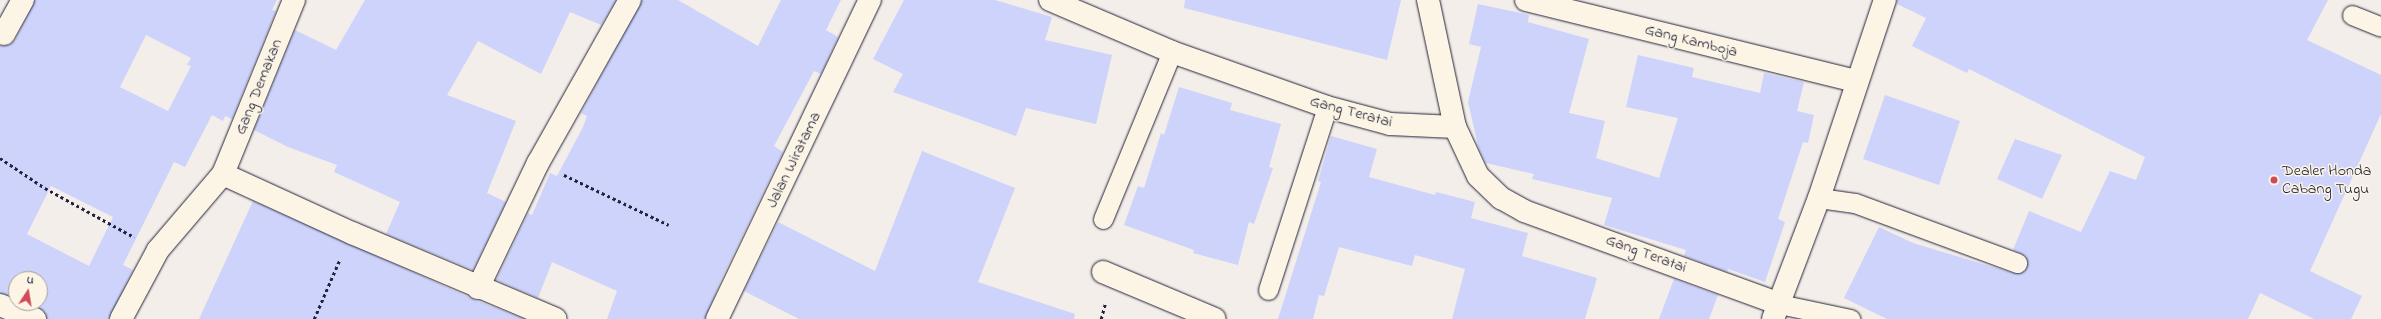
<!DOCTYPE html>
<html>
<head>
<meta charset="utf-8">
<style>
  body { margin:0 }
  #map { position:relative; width:2381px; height:319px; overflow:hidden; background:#f3eee9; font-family:"Indie Flower",sans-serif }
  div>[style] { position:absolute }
  .building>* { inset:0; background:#cdd3fb }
  .path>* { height:2.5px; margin-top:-1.25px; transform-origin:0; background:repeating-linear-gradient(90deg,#22223b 0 3px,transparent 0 6px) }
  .roads { filter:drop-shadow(0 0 1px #22223b) drop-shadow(0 0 1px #22223b) }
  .lane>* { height:19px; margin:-9.5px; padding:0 9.5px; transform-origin:9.5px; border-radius:9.5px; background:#fcf5e5 }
  .street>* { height:22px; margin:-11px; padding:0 11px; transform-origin:11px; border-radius:11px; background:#fcf5e5 }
  .dots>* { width:11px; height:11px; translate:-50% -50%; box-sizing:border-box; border:2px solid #fcf5e5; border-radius:50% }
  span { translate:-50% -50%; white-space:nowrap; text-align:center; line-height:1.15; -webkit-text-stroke:3px #fcf5e5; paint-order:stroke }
  .street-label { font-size:16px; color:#22223b }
  .poi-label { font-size:16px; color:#22223b }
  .left { translate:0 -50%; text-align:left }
  .north { position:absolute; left:8px; top:271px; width:40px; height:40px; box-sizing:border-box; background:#fcf5e5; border:1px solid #a5a1a1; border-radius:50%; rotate:12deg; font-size:11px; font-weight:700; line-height:16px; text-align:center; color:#22223b }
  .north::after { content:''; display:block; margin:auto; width:14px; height:18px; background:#d1495b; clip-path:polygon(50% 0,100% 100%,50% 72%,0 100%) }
</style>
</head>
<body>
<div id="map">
  <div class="building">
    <i style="clip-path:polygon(evenodd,35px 0,277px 0,272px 10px,276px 11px,232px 119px,225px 116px,223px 121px,212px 115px,185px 167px,174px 162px,123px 265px,133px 270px,109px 319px,47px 319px,45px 311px,29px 303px,40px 303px,40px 279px,16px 279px,16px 298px,0 293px,0 46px,10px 45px,15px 40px,35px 0,146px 35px,191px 58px,187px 65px,191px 66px,168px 111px,120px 87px,146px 35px,35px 0,51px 186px,113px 217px,89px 266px,27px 234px,51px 186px)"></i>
    <i style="clip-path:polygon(365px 0,616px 0,601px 25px,570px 12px,541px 74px,478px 41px,447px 95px,516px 121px,487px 193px,506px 202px,473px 270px,386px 234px,400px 202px,334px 172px,337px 165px,288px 147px,254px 130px,295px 30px,336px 50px)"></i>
    <i style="clip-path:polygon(642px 0,678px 0,758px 46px,781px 0,841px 0,826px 30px,838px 37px,821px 74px,814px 71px,774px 146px,783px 152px,721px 280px,705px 319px,607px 319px,617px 291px,552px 262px,538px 298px,496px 280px,528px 213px,532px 215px,550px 173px,557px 176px,583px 127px,587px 116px,581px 113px)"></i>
    <i style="clip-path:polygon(904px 0,995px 0,1052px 17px,1045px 40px,1112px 55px,1096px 124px,1026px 108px,1016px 136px,893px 92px,903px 74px,873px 59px)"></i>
    <i style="clip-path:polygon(1185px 0,1401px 0,1387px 60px,1184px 8px)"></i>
    <i style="clip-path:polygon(1897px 0,2328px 0,2307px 40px,2381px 75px,2381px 114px,2310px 271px,2362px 296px,2351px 319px,2314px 319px,2260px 293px,2248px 319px,1887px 319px,1844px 298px,1879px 227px,1913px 243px,2013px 273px,2024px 272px,2027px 266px,2026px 256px,2013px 250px,2029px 211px,2081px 232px,2110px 171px,2136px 180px,2145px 157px,1969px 69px,1967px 73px,1912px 46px,1926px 18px,1897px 4px)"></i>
    <i style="clip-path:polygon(1478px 4px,1529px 15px,1528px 22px,1589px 39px,1569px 113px,1605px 121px,1596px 158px,1659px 178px,1678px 118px,1626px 107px,1638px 55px,1694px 68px,1692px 77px,1760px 93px,1764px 73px,1804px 82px,1797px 111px,1814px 115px,1808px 143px,1803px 142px,1778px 219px,1785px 222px,1765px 282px,1728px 269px,1727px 272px,1684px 256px,1686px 250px,1604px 225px,1612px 198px,1532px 179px,1534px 174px,1486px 163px,1479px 150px,1468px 102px,1481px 47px,1469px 44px)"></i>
    <i style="clip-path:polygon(1179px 87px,1232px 103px,1230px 110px,1281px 124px,1269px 167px,1273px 168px,1254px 224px,1249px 222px,1238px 265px,1193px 253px,1194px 250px,1124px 225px,1138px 186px,1144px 188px,1161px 133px,1164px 135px)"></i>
    <i style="clip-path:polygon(1885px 95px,1960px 121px,1939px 185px,1863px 159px)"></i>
    <i style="clip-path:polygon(1331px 136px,1377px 149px,1369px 177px,1435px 195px,1436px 192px,1475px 202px,1471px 218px,1528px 233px,1522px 256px,1597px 278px,1585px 319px,1452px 319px,1465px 269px,1415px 255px,1412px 266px,1339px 247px,1324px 296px,1319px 295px,1313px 319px,1278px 319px,1321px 182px,1318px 181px)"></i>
    <i style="clip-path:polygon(2015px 139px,2062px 155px,2042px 199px,1997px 179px)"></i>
    <i style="clip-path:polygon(922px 151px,1015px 188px,978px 282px,1075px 314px,1074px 319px,799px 319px,744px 291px,778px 222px,875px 271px)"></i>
    <i style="clip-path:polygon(253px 201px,473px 299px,524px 319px,199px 319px)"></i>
    <i style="clip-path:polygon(1674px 279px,1718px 295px,1709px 319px,1659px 319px)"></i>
  </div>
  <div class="path">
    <i style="left:0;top:158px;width:54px;rotate:33.7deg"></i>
    <i style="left:45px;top:188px;width:102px;rotate:28.8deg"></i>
    <i style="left:564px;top:175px;width:116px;rotate:25.5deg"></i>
    <i style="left:314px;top:319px;width:65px;rotate:-66.6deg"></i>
    <i style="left:1101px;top:319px;width:16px;rotate:-75deg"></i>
  </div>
  <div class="roads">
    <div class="lane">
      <i style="left:2352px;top:15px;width:31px;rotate:22deg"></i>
      <i style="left:1819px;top:198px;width:36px;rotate:8deg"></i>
      <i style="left:1855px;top:203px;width:173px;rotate:20.3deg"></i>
      <i style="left:1103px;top:219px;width:181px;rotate:-67.6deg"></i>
      <i style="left:1268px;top:290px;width:192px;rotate:-72.1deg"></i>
      <i style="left:1779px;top:304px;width:73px;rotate:11.9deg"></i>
    </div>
    <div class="street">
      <i style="left:1050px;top:0;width:133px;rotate:23.1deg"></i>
      <i style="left:1172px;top:52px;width:164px;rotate:19.5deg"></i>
      <i style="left:1327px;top:107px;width:65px;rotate:15.1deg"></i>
      <i style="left:1390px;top:124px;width:65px;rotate:2.6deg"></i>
      <i style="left:1428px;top:0;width:130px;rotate:78deg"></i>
      <i style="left:1455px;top:127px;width:54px;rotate:64.9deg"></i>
      <i style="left:1478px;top:176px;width:32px;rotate:44deg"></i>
      <i style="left:1501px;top:198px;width:26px;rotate:29deg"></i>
      <i style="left:1524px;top:211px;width:271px;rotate:20deg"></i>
      <i style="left:1526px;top:0;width:341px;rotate:13.8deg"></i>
      <i style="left:4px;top:34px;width:39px;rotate:-61deg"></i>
      <i style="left:223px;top:174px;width:142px;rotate:24.6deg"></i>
      <i style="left:352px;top:233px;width:221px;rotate:22.9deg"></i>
      <i style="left:1103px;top:272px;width:121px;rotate:22.8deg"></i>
      <i style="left:478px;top:288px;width:139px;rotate:-64.4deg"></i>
      <i style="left:538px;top:163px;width:187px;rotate:-60.6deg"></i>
      <i style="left:0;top:305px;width:38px;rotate:22deg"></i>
      <i style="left:121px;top:319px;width:78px;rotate:-61.8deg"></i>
      <i style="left:158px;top:250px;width:100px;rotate:-49.5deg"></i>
      <i style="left:223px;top:174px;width:188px;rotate:-67.8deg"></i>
      <i style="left:717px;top:319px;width:354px;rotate:-64.4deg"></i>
      <i style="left:1773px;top:319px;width:129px;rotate:-69.2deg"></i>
      <i style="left:1819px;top:198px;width:209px;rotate:-71.6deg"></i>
    </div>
  </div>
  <div class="dots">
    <i style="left:2274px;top:180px;background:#d1495b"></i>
  </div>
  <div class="street-label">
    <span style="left:1691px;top:41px;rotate:14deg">Gang Kamboja</span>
    <span style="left:259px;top:87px;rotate:-68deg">Gang Demakan</span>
    <span style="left:1351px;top:112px;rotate:15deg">Gang Teratai</span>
    <span style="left:794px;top:160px;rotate:-64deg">Jalan Wiratama</span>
    <span style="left:1646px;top:254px;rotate:20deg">Gang Teratai</span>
  </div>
  <div class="poi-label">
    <span class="left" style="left:2282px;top:180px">Dealer Honda<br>Cabang Tugu</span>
  </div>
  <div class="north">U</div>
</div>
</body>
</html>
